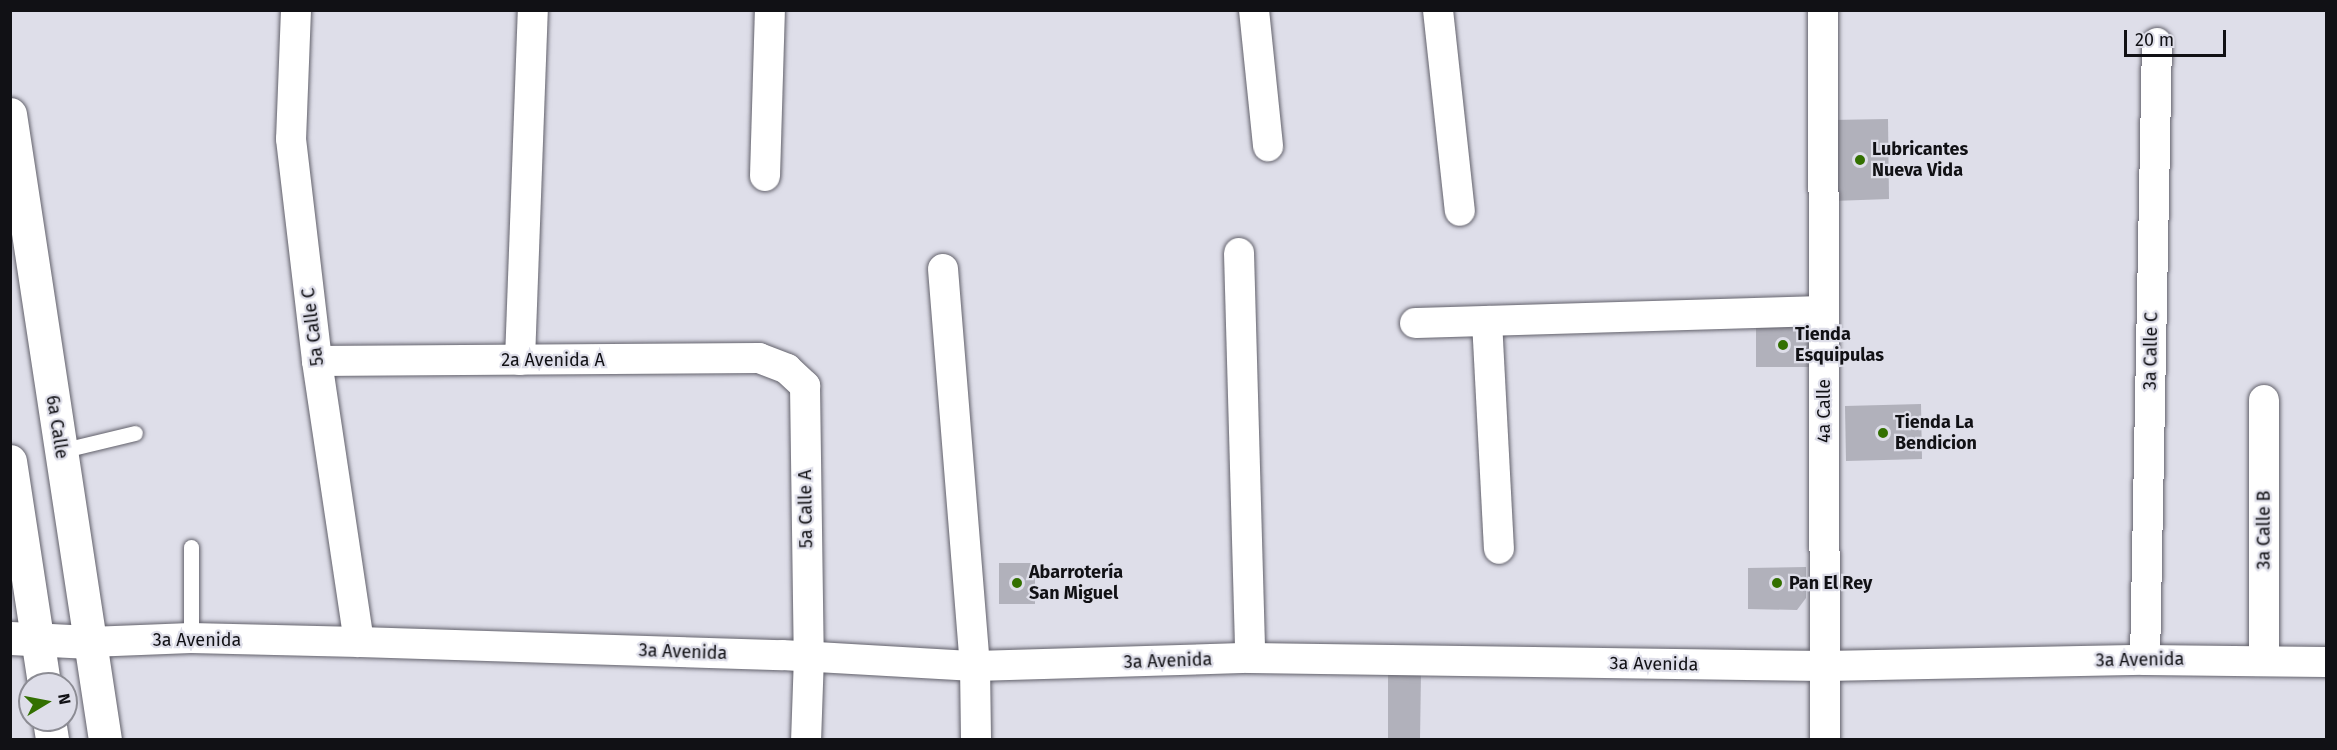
<!DOCTYPE html>
<html>
<head>
<meta charset="utf-8">
<style>
  body { margin:0 }
  #map { position:relative; width:2337px; height:750px; overflow:hidden; background:#dedee9; font-family:"Fira Sans",sans-serif }
  div>[style] { position:absolute }
  .building>* { inset:0; background:#b1b1bb }
  .roads { filter:drop-shadow(0 0 2px #62616b) drop-shadow(0 0 2px #62616b) }
  .service>* { height:15px; margin:-7.5px; padding:0 7.5px; transform-origin:7.5px; border-radius:7.5px; background:#fff }
  .minor>* { height:30px; margin:-15px; padding:0 15px; transform-origin:15px; border-radius:15px; background:#fff }
  .tertiary>* { height:33px; margin:-16.5px; padding:0 16.5px; transform-origin:16.5px; border-radius:16.5px; background:#fff }
  .dots>* { width:16px; height:16px; translate:-50% -50%; box-sizing:border-box; border:3px solid #dedee9; border-radius:50% }
  span { translate:-50% -50%; white-space:nowrap; text-align:center; line-height:1.15; -webkit-text-stroke:4.5px #dedee9; paint-order:stroke }
  .poi-label { font-size:18px; color:#111115; font-weight:700 }
  .left { translate:0 -50%; text-align:left }
  .street-label { font-size:18px; color:#111115 }
  .frame { position:absolute; inset:0; border:12px solid #111115; pointer-events:none }
  .north { position:absolute; left:18px; top:672px; width:60px; height:60px; box-sizing:border-box; background:#dedee9; border:2px solid #8c8c94; border-radius:50%; rotate:80deg; font-size:16px; font-weight:700; line-height:24px; text-align:center; color:#111115 }
  .north::after { content:''; display:block; margin:auto; width:21px; height:27px; background:#337001; clip-path:polygon(50% 0,100% 100%,50% 72%,0 100%) }
  .scale { position:absolute; left:2124px; top:30px; width:102px; height:27px; box-sizing:border-box; border:3px solid #111115; border-top:0; padding-left:8px; font-size:18px; line-height:21px; white-space:nowrap; color:#111115; -webkit-text-stroke:4px #dedee9; paint-order:stroke }
</style>
</head>
<body>
<div id="map">
  <div class="building">
    <i style="clip-path:polygon(1888px 119px,1889px 199px,1833px 201px,1831px 120px)"></i>
    <i style="clip-path:polygon(1756px 323px,1810px 324px,1810px 367px,1756px 367px)"></i>
    <i style="clip-path:polygon(1921px 404px,1922px 459px,1846px 461px,1845px 406px)"></i>
    <i style="clip-path:polygon(999px 563px,1035px 563px,1035px 604px,999px 604px)"></i>
    <i style="clip-path:polygon(1806px 567px,1806px 598px,1797px 610px,1748px 609px,1748px 568px)"></i>
    <i style="clip-path:polygon(1388px 673px,1421px 673px,1420px 740px,1388px 740px)"></i>
  </div>
  <div class="roads">
    <div class="service">
      <i style="left:60px;top:451px;width:77px;rotate:-13.5deg"></i>
      <i style="left:191px;top:638px;width:91px;rotate:-90deg"></i>
    </div>
    <div class="minor">
      <i style="left:296px;top:10px;width:129px;rotate:92.2deg"></i>
      <i style="left:291px;top:139px;width:224px;rotate:83.3deg"></i>
      <i style="left:317px;top:361px;width:284px;rotate:81.5deg"></i>
      <i style="left:1254px;top:10px;width:137px;rotate:84.1deg"></i>
      <i style="left:1438px;top:10px;width:202px;rotate:83.8deg"></i>
      <i style="left:1823px;top:10px;width:730px;rotate:89.84deg"></i>
      <i style="left:765px;top:176px;width:166px;rotate:-88.3deg"></i>
      <i style="left:1239px;top:253px;width:405px;rotate:88.4deg"></i>
      <i style="left:943px;top:269px;width:398px;rotate:85.4deg"></i>
      <i style="left:975px;top:666px;width:74px;rotate:89.2deg"></i>
      <i style="left:1487px;top:321px;width:228px;rotate:87deg"></i>
      <i style="left:1415px;top:323px;width:409px;rotate:-1.7deg"></i>
      <i style="left:520px;top:360px;width:350px;rotate:-87.9deg"></i>
      <i style="left:317px;top:361px;width:442px;rotate:-0.4deg"></i>
      <i style="left:759px;top:358px;width:30px;rotate:21deg"></i>
      <i style="left:787px;top:369px;width:25px;rotate:43deg"></i>
      <i style="left:805px;top:386px;width:270px;rotate:89.2deg"></i>
      <i style="left:809px;top:656px;width:84px;rotate:92deg"></i>
      <i style="left:90px;top:642px;width:101px;rotate:-2.3deg"></i>
      <i style="left:191px;top:638px;width:168px;rotate:1.4deg"></i>
      <i style="left:359px;top:642px;width:423px;rotate:1.8deg"></i>
      <i style="left:782px;top:655px;width:193px;rotate:3.3deg"></i>
      <i style="left:975px;top:666px;width:275px;rotate:-1.7deg"></i>
      <i style="left:1250px;top:658px;width:575px;rotate:0.8deg"></i>
      <i style="left:1825px;top:666px;width:320px;rotate:-1.1deg"></i>
      <i style="left:2145px;top:660px;width:181px;rotate:0.6deg"></i>
      <i style="left:2264px;top:659px;width:259px;rotate:-90deg"></i>
      <i style="left:2145px;top:660px;width:617px;rotate:-88.89deg"></i>
    </div>
    <div class="tertiary">
      <i style="left:10px;top:114px;width:633px;rotate:81.37deg"></i>
      <i style="left:10px;top:461px;width:226px;rotate:81.3deg"></i>
      <i style="left:10px;top:638px;width:80px;rotate:2.9deg"></i>
      <i style="left:49px;top:720px;width:20px;rotate:81deg"></i>
    </div>
  </div>
  <div class="dots">
    <i style="left:1860px;top:160px;background:#337001"></i>
    <i style="left:1783px;top:345px;background:#337001"></i>
    <i style="left:1883px;top:433px;background:#337001"></i>
    <i style="left:1017px;top:583px;background:#337001"></i>
    <i style="left:1777px;top:583px;background:#337001"></i>
  </div>
  <div class="poi-label">
    <span class="left" style="left:1872px;top:160px">Lubricantes<br>Nueva Vida</span>
    <span class="left" style="left:1795px;top:345px">Tienda<br>Esquipulas</span>
    <span class="left" style="left:1895px;top:433px">Tienda La<br>Bendicion</span>
    <span class="left" style="left:1029px;top:583px">Abarrotería<br>San Miguel</span>
    <span class="left" style="left:1789px;top:583px">Pan El Rey</span>
  </div>
  <div class="street-label">
    <span style="left:313px;top:327px;rotate:-97deg">5a Calle C</span>
    <span style="left:2151px;top:351px;rotate:-89deg">3a Calle C</span>
    <span style="left:553px;top:360px">2a Avenida A</span>
    <span style="left:1824px;top:411px;rotate:-90deg">4a Calle</span>
    <span style="left:57px;top:427px;rotate:81deg">6a Calle</span>
    <span style="left:806px;top:509px;rotate:-91deg">5a Calle A</span>
    <span style="left:2264px;top:530px;rotate:-90deg">3a Calle B</span>
    <span style="left:197px;top:640px">3a Avenida</span>
    <span style="left:683px;top:652px;rotate:2deg">3a Avenida</span>
    <span style="left:2140px;top:660px;rotate:-1deg">3a Avenida</span>
    <span style="left:1168px;top:661px;rotate:-2deg">3a Avenida</span>
    <span style="left:1654px;top:664px;rotate:1deg">3a Avenida</span>
  </div>
  <div class="frame"></div>
  <div class="north">N</div>
  <div class="scale">20 m</div>
</div>
</body>
</html>
